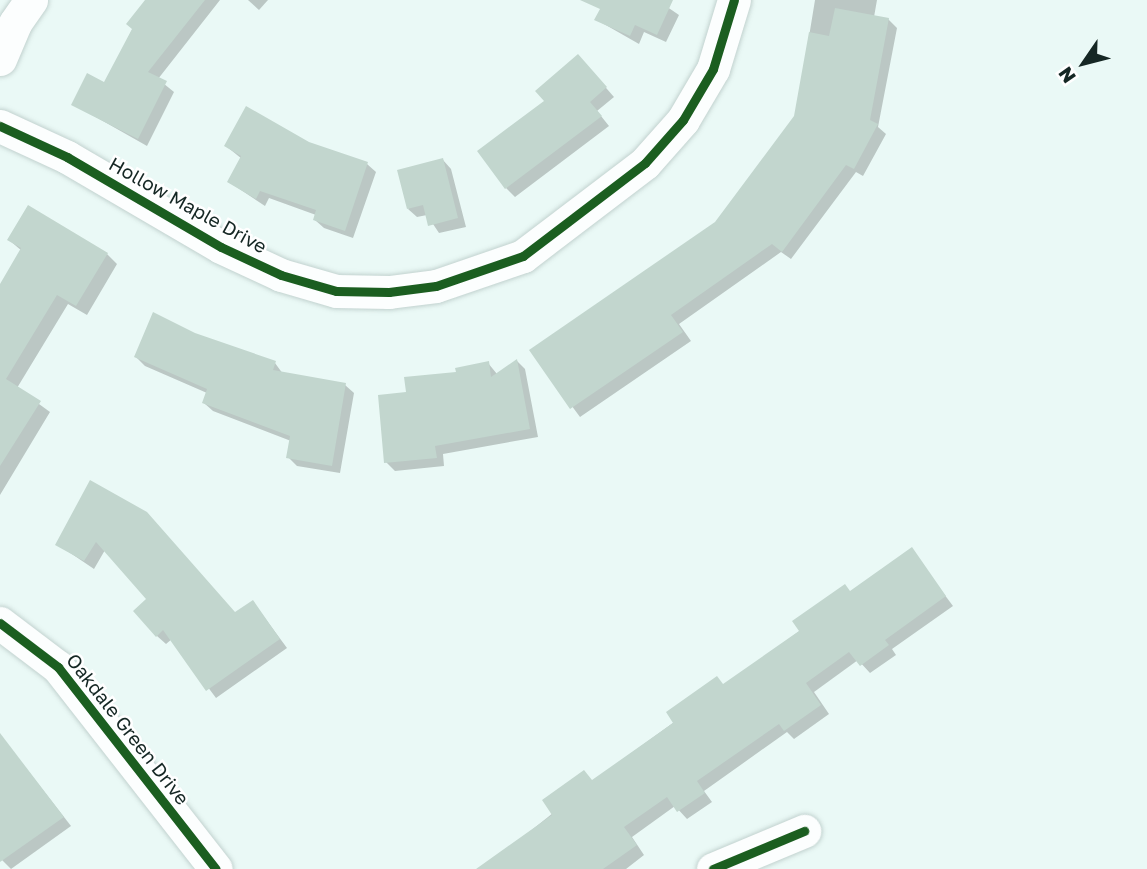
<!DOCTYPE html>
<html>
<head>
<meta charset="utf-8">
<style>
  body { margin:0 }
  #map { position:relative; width:1147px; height:869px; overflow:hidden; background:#eaf9f6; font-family:"Golos Text",sans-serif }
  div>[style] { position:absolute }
  .shadow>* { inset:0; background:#0003 }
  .building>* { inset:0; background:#c2d6ce }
  .roads { filter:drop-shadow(0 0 2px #c2d2cf) drop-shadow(0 0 2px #c2d2cf) }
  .minor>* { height:33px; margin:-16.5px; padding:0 16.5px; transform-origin:16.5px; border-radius:16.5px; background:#fcfefe }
  .cycleway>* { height:9px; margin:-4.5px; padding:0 4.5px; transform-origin:4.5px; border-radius:4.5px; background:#1b5e20 }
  span { translate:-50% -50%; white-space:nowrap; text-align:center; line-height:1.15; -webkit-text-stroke:5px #fff; paint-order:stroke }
  .street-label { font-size:19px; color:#152724 }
  .north { position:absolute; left:1049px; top:28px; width:70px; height:70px; -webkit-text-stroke:5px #fff; paint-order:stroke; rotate:235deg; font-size:19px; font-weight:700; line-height:28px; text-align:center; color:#152724 }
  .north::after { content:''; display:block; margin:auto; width:24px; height:32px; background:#152724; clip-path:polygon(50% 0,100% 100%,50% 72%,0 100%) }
</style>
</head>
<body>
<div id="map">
  <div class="shadow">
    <i style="clip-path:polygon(147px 0,220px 0,158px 79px,174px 92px,147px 146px,73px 104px,105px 84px)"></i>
    <i style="clip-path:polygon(248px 0,268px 0,259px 10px)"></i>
    <i style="clip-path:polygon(605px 0,657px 0,679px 15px,666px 42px,644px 32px,639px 44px,597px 20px)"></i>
    <i style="clip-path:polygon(815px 0,877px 0,874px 17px,888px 19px,897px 28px,878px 127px,886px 134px,863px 176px,856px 172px,791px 259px,781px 252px,679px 324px,691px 341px,580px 417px,531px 351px,717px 224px,796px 116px)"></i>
    <i style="clip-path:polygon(586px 65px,614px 97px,597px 111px,609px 126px,515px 197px,506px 188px)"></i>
    <i style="clip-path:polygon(308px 144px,367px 164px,376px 172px,353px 238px,324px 228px,315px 220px,316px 215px,269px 198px,265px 206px,229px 182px,242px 159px,226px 146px)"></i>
    <i style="clip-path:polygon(443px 160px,451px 169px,466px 227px,439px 233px,427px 215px,417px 217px,408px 209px)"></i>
    <i style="clip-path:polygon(9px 240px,107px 254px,117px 264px,87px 315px,68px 304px,17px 388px,50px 412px,0 495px,0 287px,22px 251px)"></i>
    <i style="clip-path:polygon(194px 334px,275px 363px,283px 374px,345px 385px,354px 393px,340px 473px,297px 466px,288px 457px,291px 441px,213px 411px,204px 403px,207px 393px,145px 366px,136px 357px)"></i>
    <i style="clip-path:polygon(517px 361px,525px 369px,538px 437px,443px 454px,444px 466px,395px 471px,386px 462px,408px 394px,488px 363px,497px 374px)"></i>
    <i style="clip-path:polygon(90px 482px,235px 614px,253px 602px,287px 648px,216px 698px,172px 639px,166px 644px,157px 636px,149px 599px,105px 550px,94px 569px,57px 544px)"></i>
    <i style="clip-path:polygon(911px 550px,953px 606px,892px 649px,896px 655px,870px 673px,858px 660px,814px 692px,829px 714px,794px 739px,787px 732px,704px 791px,712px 802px,687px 819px,675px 806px,632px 837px,644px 855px,626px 869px,483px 869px,593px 781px)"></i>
    <i style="clip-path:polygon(0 735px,71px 826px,11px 869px,0 858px)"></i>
  </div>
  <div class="building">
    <i style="clip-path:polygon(145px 0,205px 0,148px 72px,167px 81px,138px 139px,71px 105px,87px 73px,104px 82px,132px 29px,126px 24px)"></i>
    <i style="clip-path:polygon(580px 0,673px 0,657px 35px,635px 25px,630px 36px,594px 20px,600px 9px)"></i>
    <i style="clip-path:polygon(835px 8px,889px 18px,870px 120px,878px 124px,854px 169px,846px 165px,782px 252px,772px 244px,671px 315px,683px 332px,570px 409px,529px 350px,715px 222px,794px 116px,809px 32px,829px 36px)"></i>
    <i style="clip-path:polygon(578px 54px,607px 87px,590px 102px,602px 116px,505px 189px,477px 151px,544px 101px,535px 91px)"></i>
    <i style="clip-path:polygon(246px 106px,309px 142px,368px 162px,345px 231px,313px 220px,316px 210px,260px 191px,256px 199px,227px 182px,241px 156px,224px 146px)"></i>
    <i style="clip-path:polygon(443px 158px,458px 218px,428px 226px,423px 205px,407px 209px,397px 170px)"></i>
    <i style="clip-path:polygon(28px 205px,108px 253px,76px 306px,57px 295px,6px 379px,41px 401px,0 466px,0 284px,21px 248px,7px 240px)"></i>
    <i style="clip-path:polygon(153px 312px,195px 333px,276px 361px,273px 370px,346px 383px,332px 466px,286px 458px,290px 436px,202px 403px,207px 389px,134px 357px)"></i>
    <i style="clip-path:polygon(517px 359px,530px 429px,435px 446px,437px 458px,384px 463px,378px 395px,406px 392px,404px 377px,456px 372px,455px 368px,489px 361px,491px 377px)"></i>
    <i style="clip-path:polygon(90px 480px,147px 512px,235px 612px,253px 600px,280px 639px,206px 691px,163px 630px,156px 637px,133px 611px,146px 599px,96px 542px,84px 561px,55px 545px)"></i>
    <i style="clip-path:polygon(912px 547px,946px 596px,885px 640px,889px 645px,860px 666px,849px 652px,806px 683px,821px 705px,784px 731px,779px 724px,697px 781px,705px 793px,677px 812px,667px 797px,624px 827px,637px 845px,603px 869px,476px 869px,552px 815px,542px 800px,584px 770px,592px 780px,673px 723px,666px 712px,717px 676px,723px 684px,799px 631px,792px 621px,845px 584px,850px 591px)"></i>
    <i style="clip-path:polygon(0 733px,64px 817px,0 862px)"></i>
  </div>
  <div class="roads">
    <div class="minor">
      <i style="left:0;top:59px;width:39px;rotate:-67deg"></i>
      <i style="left:15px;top:23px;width:28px;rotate:-55deg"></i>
      <i style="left:0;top:126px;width:74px;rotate:24.8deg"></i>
      <i style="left:67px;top:157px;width:178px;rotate:30.3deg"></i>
      <i style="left:221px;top:247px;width:66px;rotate:25deg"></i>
      <i style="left:281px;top:275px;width:57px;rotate:16.2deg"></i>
      <i style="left:336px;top:291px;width:53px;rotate:1.1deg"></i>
      <i style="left:389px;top:292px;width:47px;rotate:-7.3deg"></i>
      <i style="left:436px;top:286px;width:92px;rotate:-19deg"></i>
      <i style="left:523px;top:256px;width:153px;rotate:-37.3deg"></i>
      <i style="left:645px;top:163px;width:57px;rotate:-48.5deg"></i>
      <i style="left:683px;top:120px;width:59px;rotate:-59.5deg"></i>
      <i style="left:713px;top:69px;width:72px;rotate:-73.1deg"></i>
      <i style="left:0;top:623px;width:73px;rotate:37.2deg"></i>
      <i style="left:58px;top:667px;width:256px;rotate:52deg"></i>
      <i style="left:713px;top:869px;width:99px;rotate:-22.7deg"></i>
    </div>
  </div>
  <div class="cycleway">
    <i style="left:0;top:126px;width:74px;rotate:24.8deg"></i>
    <i style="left:67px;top:157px;width:178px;rotate:30.3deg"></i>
    <i style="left:221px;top:247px;width:66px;rotate:25deg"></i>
    <i style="left:281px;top:275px;width:57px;rotate:16.2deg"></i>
    <i style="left:336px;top:291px;width:53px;rotate:1.1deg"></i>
    <i style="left:389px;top:292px;width:47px;rotate:-7.3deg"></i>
    <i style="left:436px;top:286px;width:92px;rotate:-19deg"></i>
    <i style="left:523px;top:256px;width:153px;rotate:-37.3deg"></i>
    <i style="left:645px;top:163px;width:57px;rotate:-48.5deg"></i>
    <i style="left:683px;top:120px;width:59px;rotate:-59.5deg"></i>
    <i style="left:713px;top:69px;width:72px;rotate:-73.1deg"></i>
    <i style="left:0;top:623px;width:73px;rotate:37.2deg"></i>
    <i style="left:58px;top:667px;width:256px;rotate:52deg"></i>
    <i style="left:713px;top:869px;width:99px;rotate:-22.7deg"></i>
  </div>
  <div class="street-label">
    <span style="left:188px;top:205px;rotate:29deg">Hollow Maple Drive</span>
    <span style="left:128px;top:729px;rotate:52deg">Oakdale Green Drive</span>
  </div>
  <div class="north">N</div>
</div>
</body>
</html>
